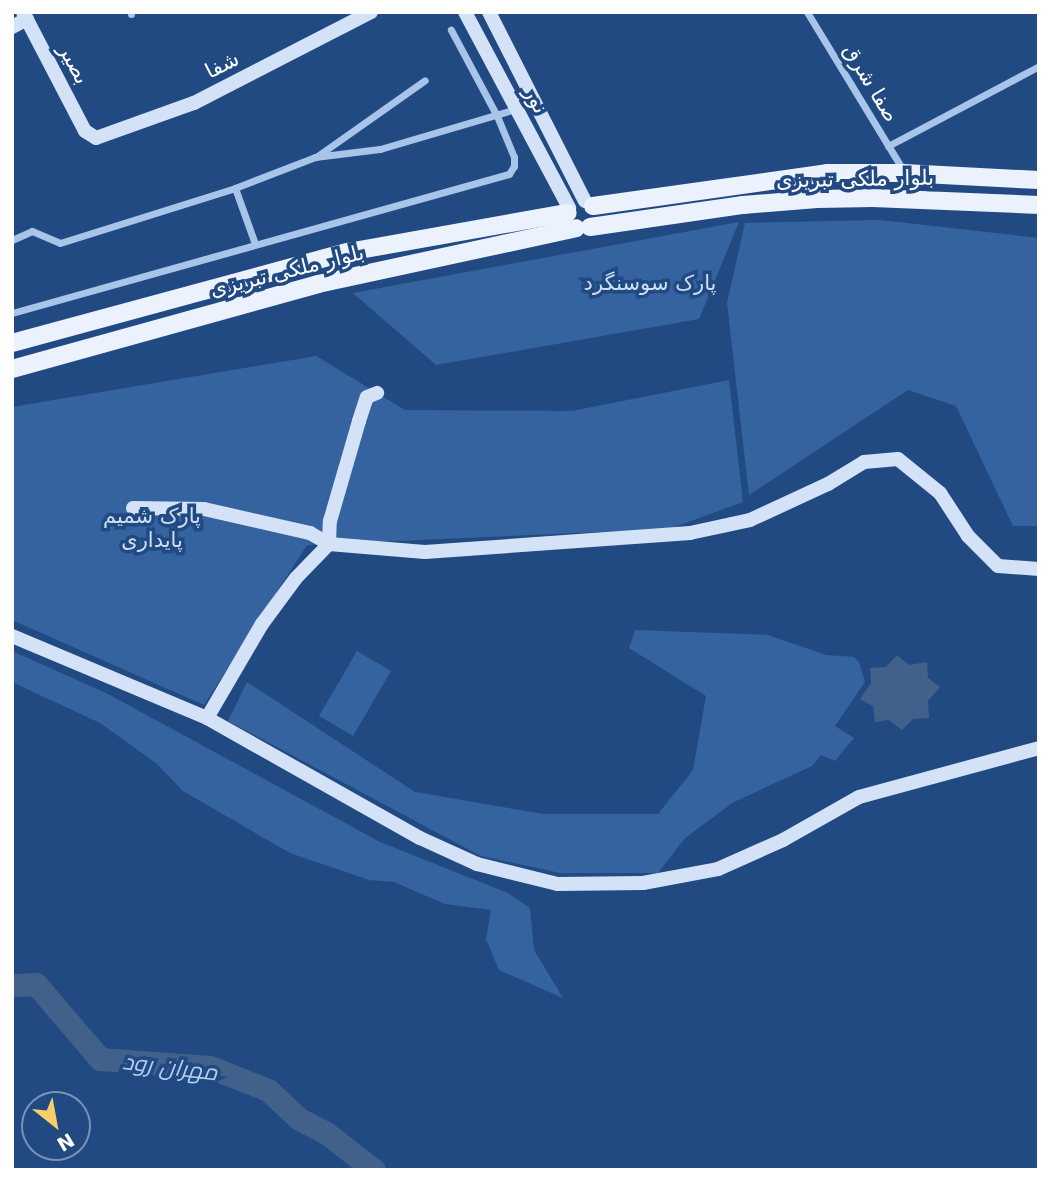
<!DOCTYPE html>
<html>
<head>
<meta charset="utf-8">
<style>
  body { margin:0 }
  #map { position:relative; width:1051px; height:1182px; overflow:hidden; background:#214a83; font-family:"DejaVu Sans",Cairo,sans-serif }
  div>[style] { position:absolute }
  .green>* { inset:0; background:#3563a0 }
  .water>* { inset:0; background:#42618a }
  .river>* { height:23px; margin:-11.5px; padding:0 11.5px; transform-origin:11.5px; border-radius:11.5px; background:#42618a }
  .street>* { height:7px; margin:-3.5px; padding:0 3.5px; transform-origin:3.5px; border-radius:3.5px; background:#a8c4e9 }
  .secondary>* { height:14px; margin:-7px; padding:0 7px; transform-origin:7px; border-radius:7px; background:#d3e2f7 }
  .primary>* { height:18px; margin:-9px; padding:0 9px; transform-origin:9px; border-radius:9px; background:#ebf2fe }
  span { translate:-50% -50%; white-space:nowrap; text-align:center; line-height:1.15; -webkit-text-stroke:7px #214a83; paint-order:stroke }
  .street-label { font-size:21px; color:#fff }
  .park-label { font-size:21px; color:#ccdff6 }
  .water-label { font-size:23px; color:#b4cef0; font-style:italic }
  .frame { position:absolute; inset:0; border:14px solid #fff; pointer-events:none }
  .north { position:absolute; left:21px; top:1091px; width:70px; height:70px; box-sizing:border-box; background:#214a83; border:2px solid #7a92b5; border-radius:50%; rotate:149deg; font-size:19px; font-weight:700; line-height:28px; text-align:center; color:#fff }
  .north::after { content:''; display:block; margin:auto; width:24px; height:32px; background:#f5cf6a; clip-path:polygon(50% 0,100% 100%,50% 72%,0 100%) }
</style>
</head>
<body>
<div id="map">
  <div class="green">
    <i style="clip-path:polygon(880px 220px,1039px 238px,1039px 526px,1013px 526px,956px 406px,908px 390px,749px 495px,727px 303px,745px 223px)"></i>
    <i style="clip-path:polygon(739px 222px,699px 319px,436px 365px,353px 293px)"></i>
    <i style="clip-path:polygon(316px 356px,405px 410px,572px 411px,729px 380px,743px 502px,669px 529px,307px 545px,204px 705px,12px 620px,12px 407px)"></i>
    <i style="clip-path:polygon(635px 630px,768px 635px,826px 655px,854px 657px,859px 662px,865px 682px,835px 726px,854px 738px,835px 761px,821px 755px,812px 766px,734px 802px,685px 838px,658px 873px,560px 873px,481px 856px,228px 721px,247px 682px,415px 792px,543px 814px,658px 814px,693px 770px,706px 696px,629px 648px)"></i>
    <i style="clip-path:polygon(12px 651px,108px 694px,380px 842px,508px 893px,530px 908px,534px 950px,563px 998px,499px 970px,486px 939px,491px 910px,445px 904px,394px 882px,369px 880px,290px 853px,183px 791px,156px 763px,100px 723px,12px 682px)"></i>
    <i style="clip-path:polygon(357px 651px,391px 671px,353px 736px,319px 716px)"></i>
  </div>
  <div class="water">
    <i style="clip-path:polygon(897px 655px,909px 665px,927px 662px,928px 678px,940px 687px,928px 701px,929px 718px,913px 719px,902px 730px,889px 720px,875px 722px,873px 706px,860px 699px,871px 683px,870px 668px,886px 667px)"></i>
  </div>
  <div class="river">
    <i style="left:12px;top:985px;width:24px;rotate:-2deg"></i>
    <i style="left:36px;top:984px;width:99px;rotate:49.5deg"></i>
    <i style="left:100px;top:1059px;width:110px;rotate:4.2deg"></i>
    <i style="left:210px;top:1067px;width:62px;rotate:21.6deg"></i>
    <i style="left:268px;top:1090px;width:42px;rotate:43.1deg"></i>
    <i style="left:299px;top:1119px;width:29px;rotate:27deg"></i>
    <i style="left:325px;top:1132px;width:62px;rotate:37.8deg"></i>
  </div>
  <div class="street">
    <i style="left:131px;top:12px;width:2px;rotate:90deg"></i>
    <i style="left:807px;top:12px;width:185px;rotate:58.7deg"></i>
    <i style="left:888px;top:146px;width:171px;rotate:-27.9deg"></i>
    <i style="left:316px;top:157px;width:133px;rotate:-35.2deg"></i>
    <i style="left:235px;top:188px;width:59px;rotate:70.3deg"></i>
    <i style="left:12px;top:240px;width:22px;rotate:-24deg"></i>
    <i style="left:32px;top:231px;width:30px;rotate:23deg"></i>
    <i style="left:60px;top:243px;width:183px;rotate:-17.4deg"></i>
    <i style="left:235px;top:188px;width:86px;rotate:-21.2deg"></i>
    <i style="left:315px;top:157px;width:65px;rotate:-7deg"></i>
    <i style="left:380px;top:149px;width:142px;rotate:-16.4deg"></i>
    <i style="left:12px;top:313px;width:516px;rotate:-15.63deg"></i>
    <i style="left:509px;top:174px;width:9px;rotate:-58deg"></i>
    <i style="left:514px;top:166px;width:9px;rotate:-90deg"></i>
    <i style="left:514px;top:157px;width:44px;rotate:-112.5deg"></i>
    <i style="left:497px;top:116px;width:98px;rotate:-118.1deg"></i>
  </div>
  <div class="secondary">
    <i style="left:23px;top:12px;width:134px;rotate:62.5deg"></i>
    <i style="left:85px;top:131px;width:13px;rotate:32deg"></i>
    <i style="left:96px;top:138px;width:104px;rotate:-19.7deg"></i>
    <i style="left:194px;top:103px;width:199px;rotate:-27.2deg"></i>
    <i style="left:465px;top:12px;width:222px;rotate:62deg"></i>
    <i style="left:489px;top:12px;width:212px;rotate:63.1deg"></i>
    <i style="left:12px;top:27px;width:17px;rotate:-28deg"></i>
    <i style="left:133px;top:508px;width:71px;rotate:0.8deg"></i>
    <i style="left:204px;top:509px;width:109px;rotate:12.8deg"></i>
    <i style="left:310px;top:533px;width:22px;rotate:30deg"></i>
    <i style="left:329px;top:544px;width:23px;rotate:-88deg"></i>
    <i style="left:330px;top:521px;width:104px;rotate:-73.8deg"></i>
    <i style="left:359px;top:421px;width:25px;rotate:-72deg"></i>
    <i style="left:367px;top:397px;width:11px;rotate:-22deg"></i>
    <i style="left:12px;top:636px;width:212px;rotate:22.8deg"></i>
    <i style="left:207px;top:718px;width:244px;rotate:29.4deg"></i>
    <i style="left:420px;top:838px;width:63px;rotate:24.5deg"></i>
    <i style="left:477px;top:864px;width:83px;rotate:13.9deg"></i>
    <i style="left:558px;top:884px;width:85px;rotate:-0.7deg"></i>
    <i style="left:643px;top:883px;width:76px;rotate:-10.6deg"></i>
    <i style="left:718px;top:869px;width:71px;rotate:-24deg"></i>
    <i style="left:783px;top:840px;width:87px;rotate:-29.5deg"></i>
    <i style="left:859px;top:797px;width:187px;rotate:-15.2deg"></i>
    <i style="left:207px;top:718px;width:109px;rotate:-59.7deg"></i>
    <i style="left:262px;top:624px;width:57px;rotate:-53.5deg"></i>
    <i style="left:296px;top:578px;width:47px;rotate:-45.9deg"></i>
    <i style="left:329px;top:544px;width:96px;rotate:4.8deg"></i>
    <i style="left:425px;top:552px;width:266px;rotate:-4.1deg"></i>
    <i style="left:690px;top:533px;width:61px;rotate:-12.2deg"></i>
    <i style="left:750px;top:520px;width:86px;rotate:-24.8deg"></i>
    <i style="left:828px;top:484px;width:42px;rotate:-31.4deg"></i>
    <i style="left:864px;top:462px;width:34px;rotate:-5deg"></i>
    <i style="left:898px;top:459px;width:54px;rotate:39deg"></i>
    <i style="left:940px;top:493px;width:51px;rotate:56.9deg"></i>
    <i style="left:968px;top:536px;width:42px;rotate:45deg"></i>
    <i style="left:998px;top:566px;width:41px;rotate:4.2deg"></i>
  </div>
  <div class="primary">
    <i style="left:593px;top:206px;width:236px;rotate:-8deg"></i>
    <i style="left:827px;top:173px;width:77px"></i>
    <i style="left:904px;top:173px;width:135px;rotate:3deg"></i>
    <i style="left:590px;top:227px;width:155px;rotate:-8.2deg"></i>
    <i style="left:743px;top:205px;width:74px;rotate:-4.6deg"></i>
    <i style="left:817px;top:199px;width:56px;rotate:-1deg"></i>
    <i style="left:873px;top:198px;width:166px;rotate:2.4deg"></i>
    <i style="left:12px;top:343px;width:348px;rotate:-15.2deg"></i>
    <i style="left:348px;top:252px;width:223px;rotate:-10.1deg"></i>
    <i style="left:12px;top:369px;width:318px;rotate:-15.5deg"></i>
    <i style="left:318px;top:284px;width:264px;rotate:-12.2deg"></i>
  </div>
  <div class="street-label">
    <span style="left:74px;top:64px;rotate:62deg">بصیر</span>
    <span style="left:222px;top:65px;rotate:-27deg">شفا</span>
    <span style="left:871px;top:83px;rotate:59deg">صفا شرق</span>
    <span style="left:536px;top:100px;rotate:62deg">نور</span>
    <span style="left:855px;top:179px;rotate:-1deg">بلوار ملکى تبریزى</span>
    <span style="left:287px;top:271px;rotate:-14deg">بلوار ملکى تبریزى</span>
  </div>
  <div class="park-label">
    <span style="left:650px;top:283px">پارک سوسنگرد</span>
    <span style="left:152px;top:528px">پارک شمیم<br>پایداری</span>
  </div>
  <div class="water-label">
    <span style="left:170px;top:1067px;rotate:7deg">مهران رود</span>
  </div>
  <div class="frame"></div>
  <div class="north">N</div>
</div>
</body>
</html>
